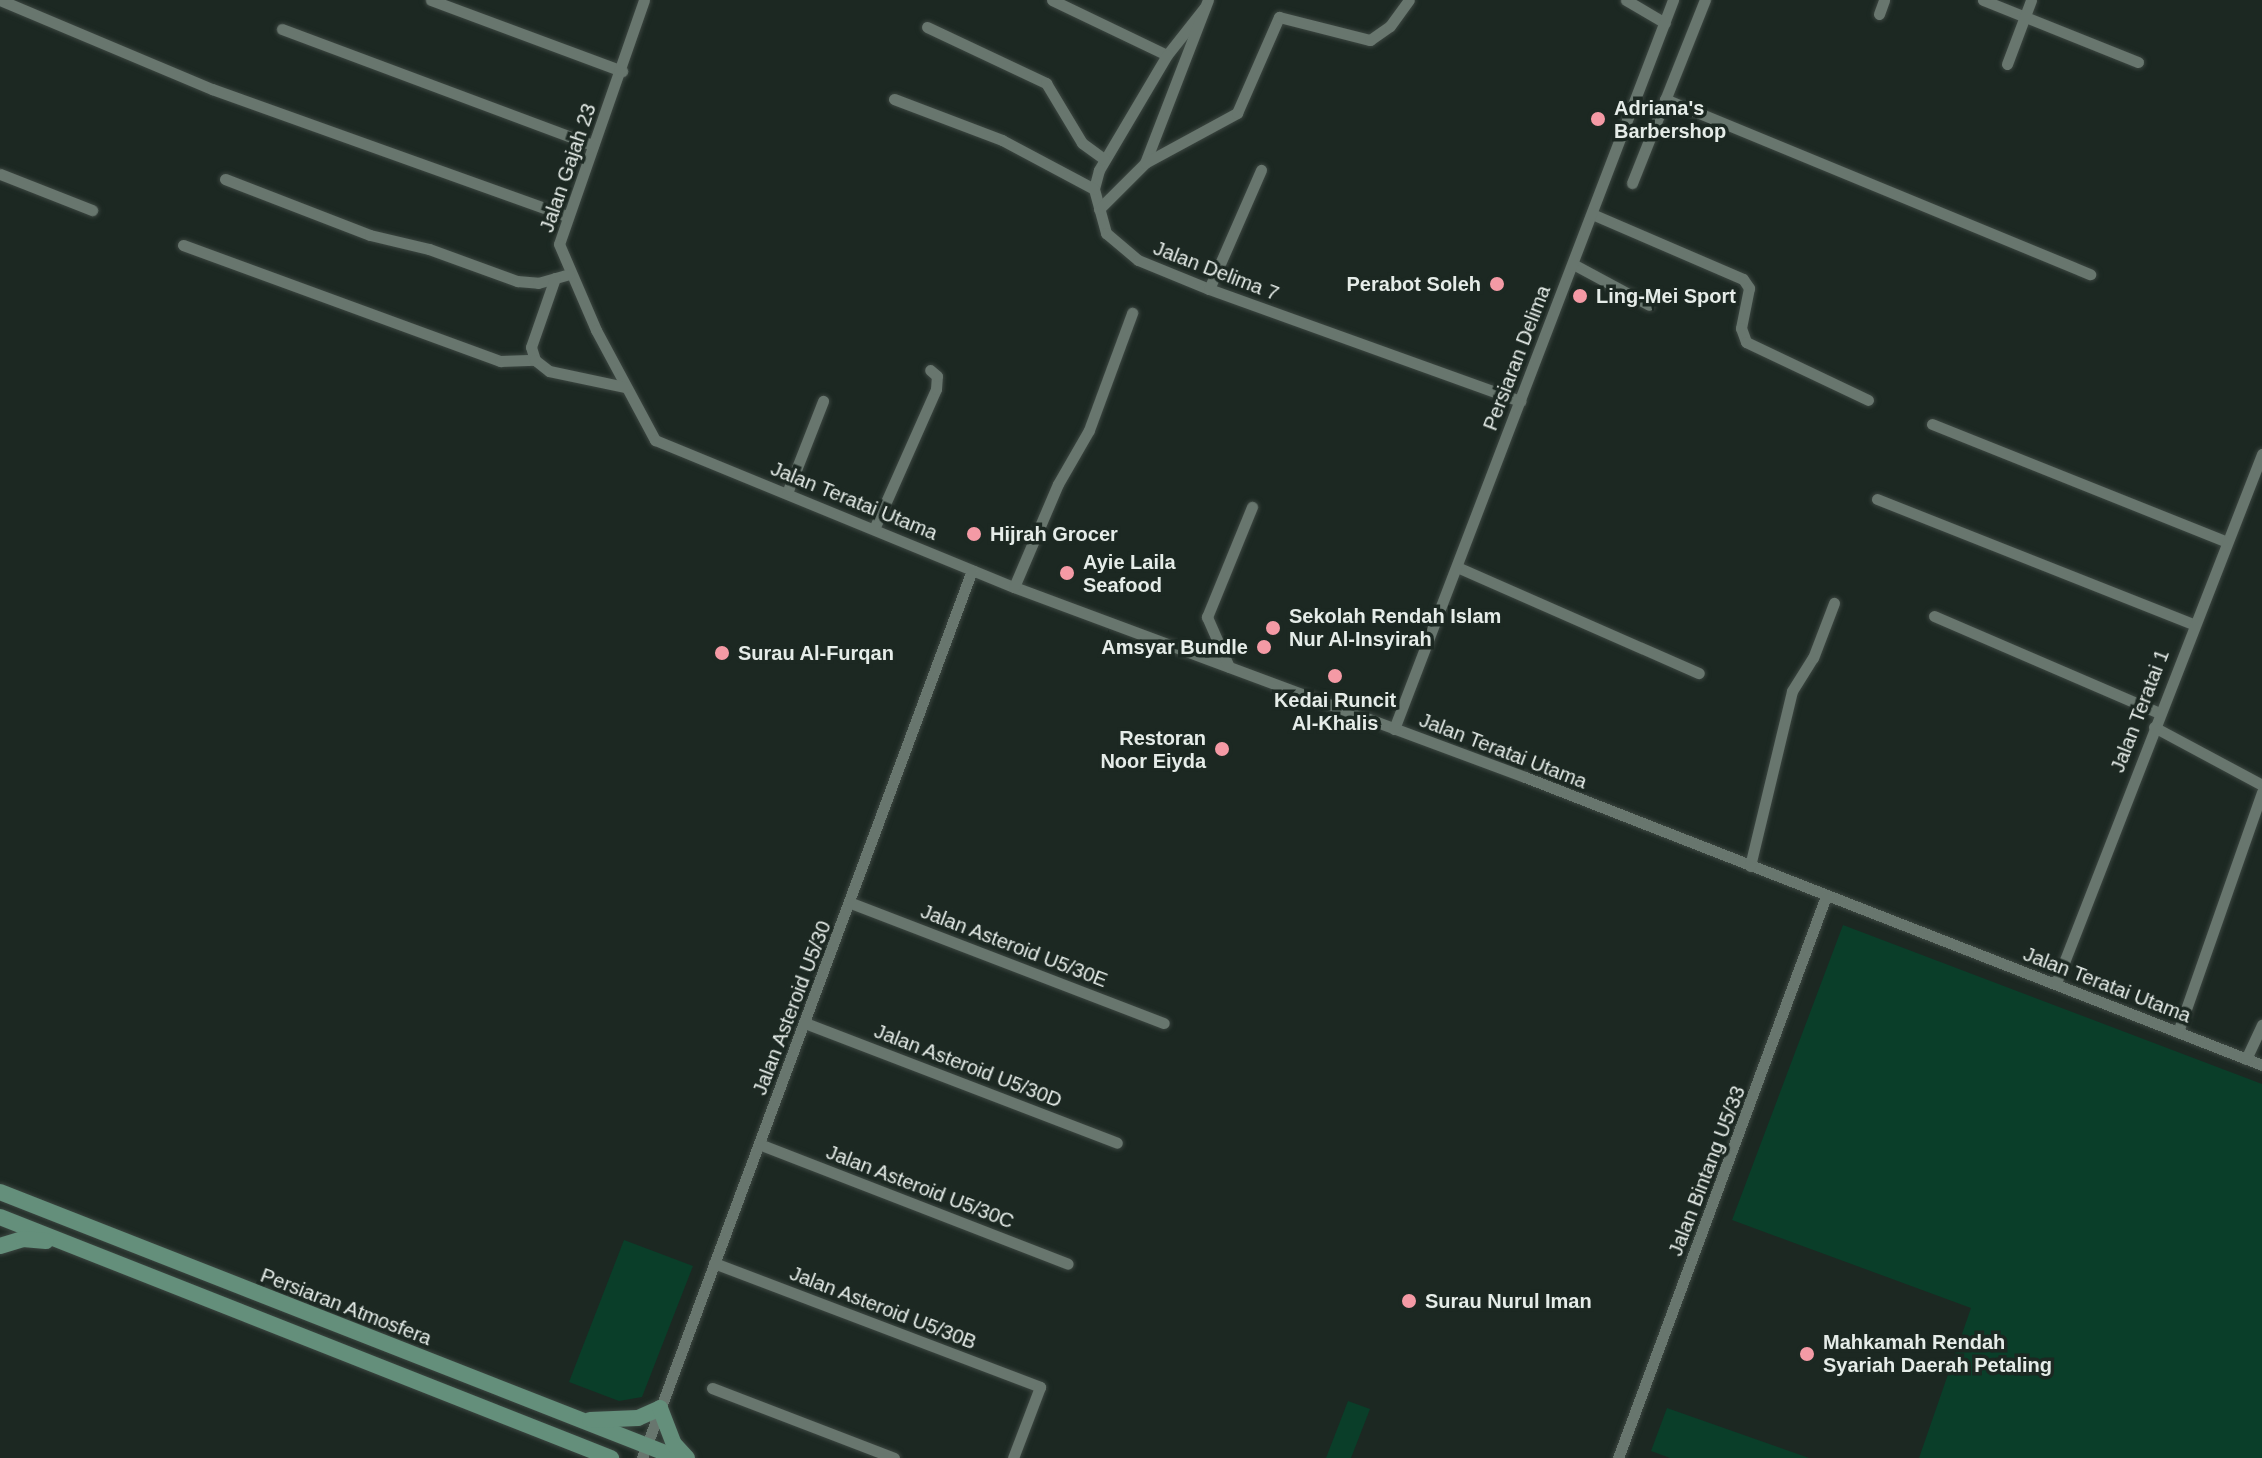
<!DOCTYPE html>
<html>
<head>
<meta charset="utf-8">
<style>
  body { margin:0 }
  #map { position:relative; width:2262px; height:1458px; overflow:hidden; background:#1c2822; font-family:Arial,sans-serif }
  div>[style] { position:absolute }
  .green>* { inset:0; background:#0a3e29 }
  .roads { filter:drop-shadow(0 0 2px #3c4641) drop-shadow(0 0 2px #3c4641) }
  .street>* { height:11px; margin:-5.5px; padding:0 5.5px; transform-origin:5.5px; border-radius:5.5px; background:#68766e }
  .secondary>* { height:16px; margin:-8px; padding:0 8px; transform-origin:8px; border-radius:8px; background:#648f7b }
  .dots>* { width:22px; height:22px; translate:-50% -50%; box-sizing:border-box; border:4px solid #1c2822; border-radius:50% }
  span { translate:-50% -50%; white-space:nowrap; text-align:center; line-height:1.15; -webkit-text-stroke:7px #1c2822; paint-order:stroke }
  .poi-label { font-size:20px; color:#e5ece8; font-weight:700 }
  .left { translate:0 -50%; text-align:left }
  .right { translate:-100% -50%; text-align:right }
  .street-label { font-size:20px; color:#e5ece8 }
</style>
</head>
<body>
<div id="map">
  <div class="green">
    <i style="clip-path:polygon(1843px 925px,2262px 1084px,2262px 1458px,1919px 1458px,1971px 1308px,1732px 1220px)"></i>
    <i style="clip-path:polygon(624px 1240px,693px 1266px,642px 1397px,619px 1401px,569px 1382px)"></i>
    <i style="clip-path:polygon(1348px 1401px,1370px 1409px,1351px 1458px,1326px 1458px)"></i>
    <i style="clip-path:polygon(1667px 1408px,1809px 1458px,1670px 1458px,1651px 1451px)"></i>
  </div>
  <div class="roads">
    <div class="street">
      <i style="left:0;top:0;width:230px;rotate:22.8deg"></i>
      <i style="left:212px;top:89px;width:376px;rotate:19.7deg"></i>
      <i style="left:431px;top:0;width:204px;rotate:20.4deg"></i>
      <i style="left:644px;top:0;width:258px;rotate:109.2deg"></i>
      <i style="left:559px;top:244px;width:94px;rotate:66.7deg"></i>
      <i style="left:596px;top:330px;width:125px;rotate:61.8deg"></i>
      <i style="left:655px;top:440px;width:388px;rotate:22.3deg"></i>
      <i style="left:1014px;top:587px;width:545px;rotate:20.4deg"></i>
      <i style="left:1525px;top:777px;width:791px;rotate:21.34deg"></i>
      <i style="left:1052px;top:0;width:127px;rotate:25.6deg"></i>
      <i style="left:1626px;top:0;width:45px;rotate:30.5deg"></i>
      <i style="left:1983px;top:0;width:167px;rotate:21.8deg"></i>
      <i style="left:1205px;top:7px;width:61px;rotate:128.4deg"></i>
      <i style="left:1167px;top:55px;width:134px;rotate:120.6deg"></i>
      <i style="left:1099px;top:170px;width:20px;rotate:105deg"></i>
      <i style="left:1094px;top:189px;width:46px;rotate:74.7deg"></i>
      <i style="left:1106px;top:233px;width:42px;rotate:40.2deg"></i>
      <i style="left:1138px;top:260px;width:77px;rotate:22.2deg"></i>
      <i style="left:1209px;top:289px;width:331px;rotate:19.8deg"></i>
      <i style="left:1879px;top:14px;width:15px;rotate:-70deg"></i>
      <i style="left:927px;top:27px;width:132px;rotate:25.2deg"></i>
      <i style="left:1046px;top:83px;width:70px;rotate:59deg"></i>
      <i style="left:1082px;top:143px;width:27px;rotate:36deg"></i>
      <i style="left:282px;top:29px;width:332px;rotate:20.5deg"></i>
      <i style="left:2007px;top:64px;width:68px;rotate:-69.4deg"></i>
      <i style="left:894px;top:99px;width:116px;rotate:20.8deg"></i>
      <i style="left:1002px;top:140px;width:104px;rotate:28deg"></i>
      <i style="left:1665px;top:99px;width:460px;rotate:22.4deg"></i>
      <i style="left:1145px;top:163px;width:175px;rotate:-68.9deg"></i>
      <i style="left:0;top:174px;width:99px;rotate:21.4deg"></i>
      <i style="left:225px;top:179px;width:155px;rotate:21.1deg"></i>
      <i style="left:370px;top:235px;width:61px;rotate:13.3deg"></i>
      <i style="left:429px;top:249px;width:94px;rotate:20deg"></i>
      <i style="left:517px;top:281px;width:21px;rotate:5deg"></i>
      <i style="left:538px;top:283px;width:32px;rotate:-16deg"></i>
      <i style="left:1632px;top:183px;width:197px;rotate:-68.3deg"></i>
      <i style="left:1099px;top:209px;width:65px;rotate:-45deg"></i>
      <i style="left:1145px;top:163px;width:105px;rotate:-28.5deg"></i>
      <i style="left:1237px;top:113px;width:105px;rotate:-66.4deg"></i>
      <i style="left:1279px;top:17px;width:94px;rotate:14.2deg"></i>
      <i style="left:1370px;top:40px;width:24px;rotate:-35deg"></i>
      <i style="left:1390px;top:26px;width:32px;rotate:-54deg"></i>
      <i style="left:1592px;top:214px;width:164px;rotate:23.3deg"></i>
      <i style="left:1743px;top:279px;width:11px;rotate:56deg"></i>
      <i style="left:1749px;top:288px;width:41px;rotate:101.3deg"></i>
      <i style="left:1741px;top:328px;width:15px;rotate:70deg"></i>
      <i style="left:1746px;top:342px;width:135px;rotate:25.4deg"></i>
      <i style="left:183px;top:245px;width:338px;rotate:20.1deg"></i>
      <i style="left:500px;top:361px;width:35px;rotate:-2deg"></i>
      <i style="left:1573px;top:264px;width:86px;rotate:28.3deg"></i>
      <i style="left:555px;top:278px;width:73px;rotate:109.2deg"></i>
      <i style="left:531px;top:347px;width:14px;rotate:73deg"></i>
      <i style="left:535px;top:360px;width:18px;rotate:38deg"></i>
      <i style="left:549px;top:371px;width:78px;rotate:11.9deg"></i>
      <i style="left:1209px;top:289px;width:130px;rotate:-66.4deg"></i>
      <i style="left:1932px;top:424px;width:315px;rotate:21.8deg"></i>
      <i style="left:787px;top:493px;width:99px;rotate:-68.6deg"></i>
      <i style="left:1877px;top:499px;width:340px;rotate:21.6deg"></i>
      <i style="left:874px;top:529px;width:153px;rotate:-66.1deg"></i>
      <i style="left:936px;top:389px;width:13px;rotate:-86deg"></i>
      <i style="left:937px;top:376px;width:9px;rotate:-139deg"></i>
      <i style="left:1457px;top:567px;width:264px;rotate:23.7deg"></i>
      <i style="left:1014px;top:587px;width:112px;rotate:-66.9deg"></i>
      <i style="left:1058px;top:484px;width:62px;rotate:-60.1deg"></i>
      <i style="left:1089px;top:430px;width:125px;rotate:-69.8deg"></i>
      <i style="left:1934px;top:616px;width:245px;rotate:23.3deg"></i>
      <i style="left:1229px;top:667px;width:55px;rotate:-113.7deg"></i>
      <i style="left:1207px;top:617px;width:119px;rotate:-67.8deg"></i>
      <i style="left:2154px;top:727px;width:123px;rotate:28.2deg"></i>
      <i style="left:1394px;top:729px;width:781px;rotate:-69.06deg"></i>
      <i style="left:1750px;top:866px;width:180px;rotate:-76.5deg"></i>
      <i style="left:1792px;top:691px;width:39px;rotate:-58deg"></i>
      <i style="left:1813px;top:658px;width:59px;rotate:-69.1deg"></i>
      <i style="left:851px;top:903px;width:335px;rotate:21deg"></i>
      <i style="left:2056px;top:983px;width:568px;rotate:-68.72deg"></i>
      <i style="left:805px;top:1023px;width:334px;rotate:21deg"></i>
      <i style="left:2178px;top:1032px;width:254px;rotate:-70.7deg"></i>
      <i style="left:2246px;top:1059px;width:38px;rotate:-65deg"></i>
      <i style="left:759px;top:1144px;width:331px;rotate:21.2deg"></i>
      <i style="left:714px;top:1263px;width:349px;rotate:20.8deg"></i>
      <i style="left:1040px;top:1387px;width:76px;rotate:110.8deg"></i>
      <i style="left:712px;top:1388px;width:195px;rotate:21deg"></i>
      <i style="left:642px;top:1458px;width:947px;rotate:-69.61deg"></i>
      <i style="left:1618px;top:1458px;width:599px;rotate:-69.69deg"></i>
    </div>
    <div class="secondary">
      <i style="left:0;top:1192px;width:728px;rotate:21.42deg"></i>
      <i style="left:0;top:1217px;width:657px;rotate:21.53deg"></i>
      <i style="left:0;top:1246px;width:24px;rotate:-17deg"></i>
      <i style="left:23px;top:1239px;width:23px;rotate:5deg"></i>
      <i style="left:590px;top:1420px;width:48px;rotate:-2.4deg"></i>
      <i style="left:638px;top:1418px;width:24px;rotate:-24deg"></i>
      <i style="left:660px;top:1408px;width:39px;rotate:69deg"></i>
      <i style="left:674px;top:1444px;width:19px;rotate:47deg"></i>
    </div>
  </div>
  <div class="dots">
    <i style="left:1598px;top:119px;background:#f49aa5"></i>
    <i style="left:1497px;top:284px;background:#f49aa5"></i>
    <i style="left:1580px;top:296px;background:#f49aa5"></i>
    <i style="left:974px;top:534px;background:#f49aa5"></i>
    <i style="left:1067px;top:573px;background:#f49aa5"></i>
    <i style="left:1273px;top:628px;background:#f49aa5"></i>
    <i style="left:1264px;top:647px;background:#f49aa5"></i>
    <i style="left:722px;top:653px;background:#f49aa5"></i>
    <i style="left:1335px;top:676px;background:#f49aa5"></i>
    <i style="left:1222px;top:749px;background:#f49aa5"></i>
    <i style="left:1409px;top:1301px;background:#f49aa5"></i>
    <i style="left:1807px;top:1354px;background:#f49aa5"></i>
  </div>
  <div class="poi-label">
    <span class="left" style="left:1614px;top:120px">Adriana's<br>Barbershop</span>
    <span class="right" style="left:1481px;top:284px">Perabot Soleh</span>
    <span class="left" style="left:1596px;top:296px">Ling-Mei Sport</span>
    <span class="left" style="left:990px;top:534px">Hijrah Grocer</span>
    <span class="left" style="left:1083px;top:574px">Ayie Laila<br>Seafood</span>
    <span class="left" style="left:1289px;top:628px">Sekolah Rendah Islam<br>Nur Al-Insyirah</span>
    <span class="right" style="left:1248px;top:647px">Amsyar Bundle</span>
    <span class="left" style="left:738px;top:653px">Surau Al-Furqan</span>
    <span style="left:1335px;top:712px">Kedai Runcit<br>Al-Khalis</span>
    <span class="right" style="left:1206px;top:750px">Restoran<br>Noor Eiyda</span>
    <span class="left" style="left:1425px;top:1301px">Surau Nurul Iman</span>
    <span class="left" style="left:1823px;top:1354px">Mahkamah Rendah<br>Syariah Daerah Petaling</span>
  </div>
  <div class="street-label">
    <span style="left:568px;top:168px;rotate:-71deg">Jalan Gajah 23</span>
    <span style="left:1216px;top:271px;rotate:21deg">Jalan Delima 7</span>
    <span style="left:1517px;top:358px;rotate:-69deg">Persiaran Delima</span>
    <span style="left:854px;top:501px;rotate:22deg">Jalan Teratai Utama</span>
    <span style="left:2140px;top:711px;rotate:-69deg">Jalan Teratai 1</span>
    <span style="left:1503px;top:751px;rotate:21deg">Jalan Teratai Utama</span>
    <span style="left:1014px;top:946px;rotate:21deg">Jalan Asteroid U5/30E</span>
    <span style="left:2107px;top:985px;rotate:21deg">Jalan Teratai Utama</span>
    <span style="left:792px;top:1008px;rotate:-69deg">Jalan Asteroid U5/30</span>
    <span style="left:968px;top:1066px;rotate:21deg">Jalan Asteroid U5/30D</span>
    <span style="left:1707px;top:1171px;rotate:-69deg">Jalan Bintang U5/33</span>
    <span style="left:920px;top:1187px;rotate:21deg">Jalan Asteroid U5/30C</span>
    <span style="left:346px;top:1307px;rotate:21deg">Persiaran Atmosfera</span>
    <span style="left:883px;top:1308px;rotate:21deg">Jalan Asteroid U5/30B</span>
  </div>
</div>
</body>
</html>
